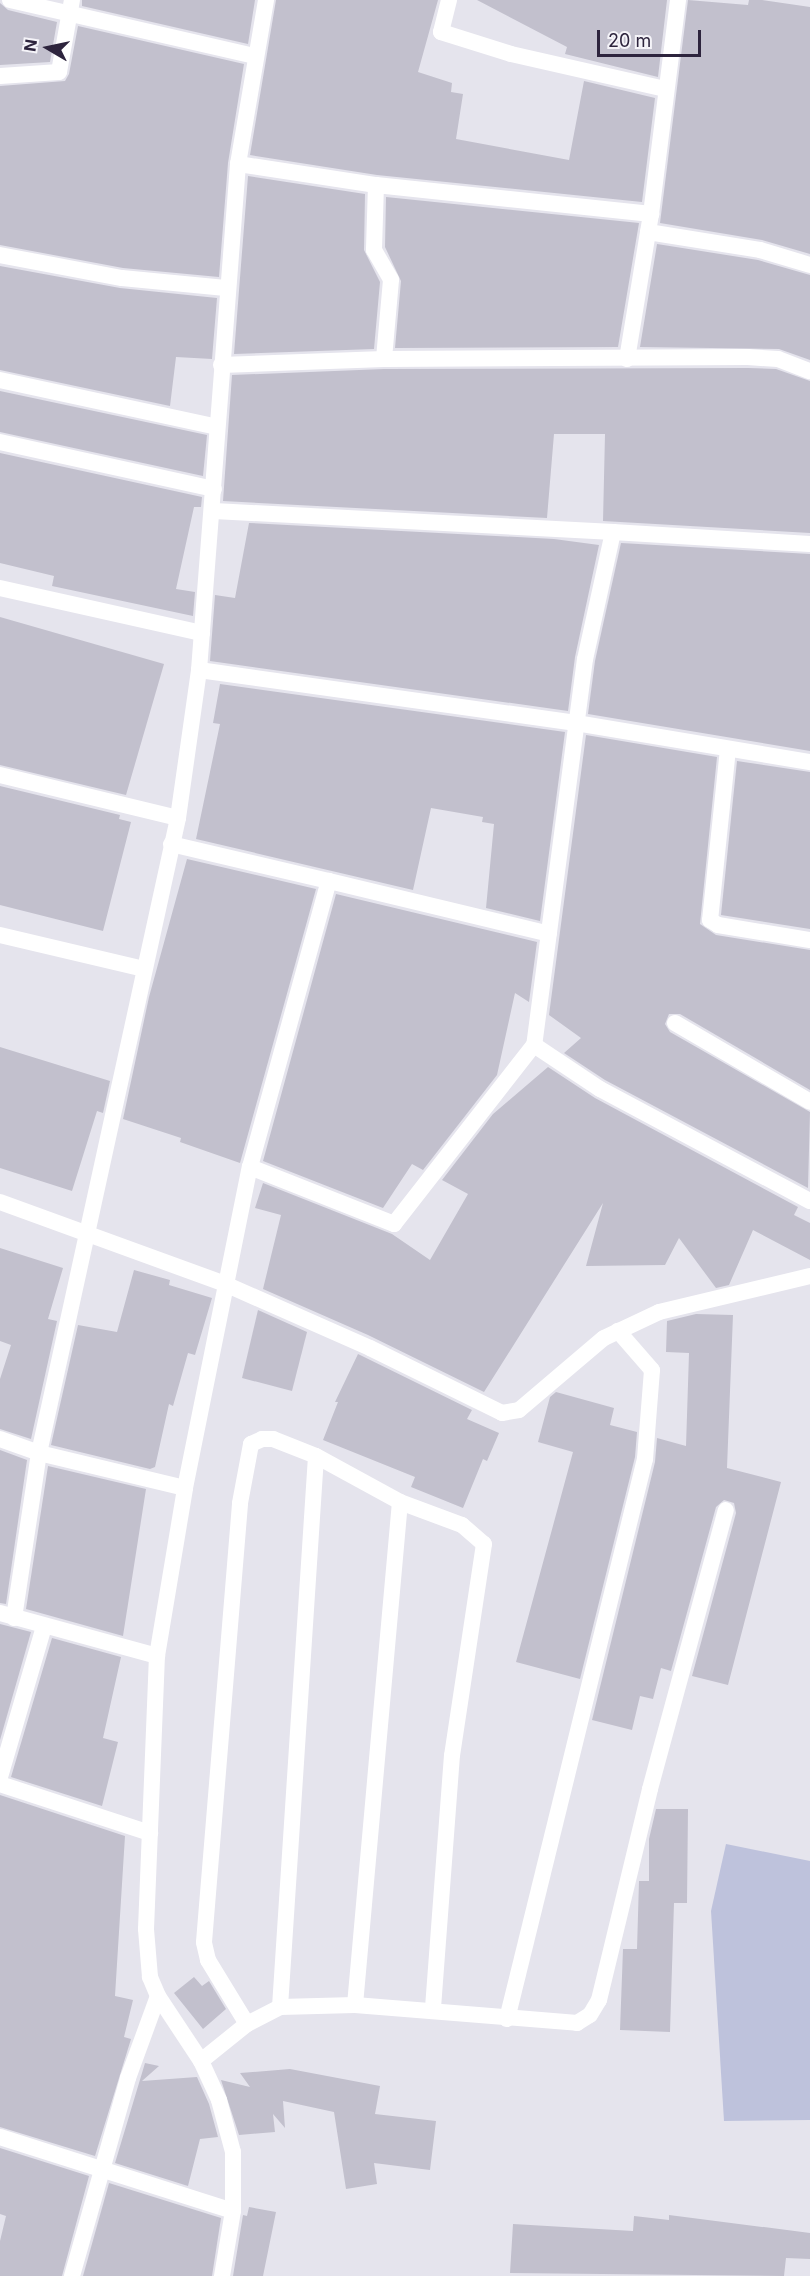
<!DOCTYPE html>
<html>
<head>
<meta charset="utf-8">
<style>
  body { margin:0 }
  #map { position:relative; width:810px; height:2276px; overflow:hidden; background:#e5e4ed; font-family:Inter,sans-serif }
  div>[style] { position:absolute }
  .green>* { inset:0; background:#bec2dc }
  .building>* { inset:0; background:#c2c0cd }
  .service>* { height:16px; margin:-8px; padding:0 8px; transform-origin:8px; border-radius:8px; background:#fff }
  .minor>* { height:16px; margin:-8px; padding:0 8px; transform-origin:8px; border-radius:8px; background:#fff }
  span { translate:-50% -50%; white-space:nowrap; text-align:center; line-height:1.15; -webkit-text-stroke:5px #f5f4f9; paint-order:stroke }
  .north { position:absolute; left:18px; top:18px; width:60px; height:60px; -webkit-text-stroke:4px #f5f4f9; paint-order:stroke; rotate:279deg; font-size:16px; font-weight:700; line-height:24px; text-align:center; color:#2d243d }
  .north::after { content:''; display:block; margin:auto; width:21px; height:27px; background:#2d243d; clip-path:polygon(50% 0,100% 100%,50% 72%,0 100%) }
  .scale { position:absolute; left:597px; top:30px; width:104px; height:27px; box-sizing:border-box; border:3px solid #2d243d; border-top:0; padding-left:8px; font-size:18px; line-height:21px; white-space:nowrap; color:#2d243d; -webkit-text-stroke:4px #f5f4f9; paint-order:stroke }
</style>
</head>
<body>
<div id="map">
  <div class="green">
    <i style="clip-path:polygon(726px 1844px,810px 1861px,810px 2120px,724px 2121px,711px 1911px)"></i>
  </div>
  <div class="building">
    <i style="clip-path:polygon(82px 0,255px 0,248px 44px,82px 6px)"></i>
    <i style="clip-path:polygon(276px 0,438px 0,418px 72px,452px 83px,451px 92px,463px 94px,456px 139px,569px 160px,584px 81px,655px 98px,642px 202px,377px 175px,250px 155px)"></i>
    <i style="clip-path:polygon(477px 0,667px 0,658px 77px,565px 54px,567px 47px)"></i>
    <i style="clip-path:polygon(688px 0,748px 5px,749px 0,762px 0,810px 7px,810px 254px,762px 240px,660px 223px)"></i>
    <i style="clip-path:polygon(0 3px,8px 10px,57px 22px,50px 62px,0 65px)"></i>
    <i style="clip-path:polygon(78px 26px,244px 64px,228px 163px,219px 277px,123px 268px,0 245px,0 86px,65px 81px,69px 74px)"></i>
    <i style="clip-path:polygon(248px 176px,365px 194px,364px 250px,380px 282px,374px 349px,234px 354px)"></i>
    <i style="clip-path:polygon(386px 197px,639px 223px,618px 347px,395px 348px,401px 281px,385px 247px)"></i>
    <i style="clip-path:polygon(657px 244px,758px 260px,810px 275px,810px 360px,779px 349px,640px 347px)"></i>
    <i style="clip-path:polygon(0 266px,120px 288px,217px 298px,212px 359px,176px 357px,170px 406px,0 370px)"></i>
    <i style="clip-path:polygon(748px 368px,776px 369px,810px 381px,810px 533px,603px 521px,605px 434px,554px 434px,547px 518px,223px 501px,232px 375px,384px 369px)"></i>
    <i style="clip-path:polygon(0 391px,207px 435px,203px 476px,0 432px)"></i>
    <i style="clip-path:polygon(0 453px,202px 497px,201px 507px,194px 507px,176px 589px,195px 592px,193px 616px,52px 586px,54px 576px,0 563px)"></i>
    <i style="clip-path:polygon(249px 523px,554px 539px,599px 545px,575px 657px,568px 711px,210px 661px,215px 595px,235px 598px)"></i>
    <i style="clip-path:polygon(621px 543px,810px 554px,810px 751px,588px 714px,595px 661px)"></i>
    <i style="clip-path:polygon(0 617px,164px 664px,126px 795px,0 765px)"></i>
    <i style="clip-path:polygon(220px 684px,565px 732px,540px 921px,486px 908px,494px 824px,482px 822px,483px 817px,431px 808px,413px 890px,196px 839px,220px 724px,213px 723px)"></i>
    <i style="clip-path:polygon(586px 735px,717px 757px,700px 924px,716px 935px,810px 950px,810px 1090px,680px 1014px,669px 1014px,665px 1024px,670px 1032px,810px 1112px,808px 1188px,605px 1080px,564px 1053px,581px 1038px,549px 1015px)"></i>
    <i style="clip-path:polygon(737px 761px,810px 772px,810px 929px,721px 915px)"></i>
    <i style="clip-path:polygon(0 786px,120px 815px,119px 819px,131px 822px,103px 931px,0 905px)"></i>
    <i style="clip-path:polygon(187px 859px,316px 889px,240px 1163px,180px 1142px,181px 1138px,123px 1119px,149px 997px)"></i>
    <i style="clip-path:polygon(336px 894px,537px 942px,529px 1002px,515px 993px,497px 1075px,423px 1170px,412px 1164px,383px 1208px,263px 1161px)"></i>
    <i style="clip-path:polygon(0 1047px,110px 1081px,103px 1113px,97px 1111px,72px 1191px,0 1168px)"></i>
    <i style="clip-path:polygon(548px 1067px,595px 1098px,798px 1207px,794px 1215px,810px 1223px,810px 1260px,753px 1230px,729px 1285px,716px 1288px,679px 1238px,665px 1265px,586px 1266px,603px 1203px,484px 1392px,368px 1335px,263px 1289px,281px 1215px,255px 1208px,263px 1183px,392px 1234px,430px 1260px,468px 1194px,442px 1180px,493px 1114px)"></i>
    <i style="clip-path:polygon(0 1248px,63px 1268px,48px 1319px,57px 1321px,31px 1439px,0 1429px,0 1379px,11px 1345px,0 1341px)"></i>
    <i style="clip-path:polygon(134px 1270px,170px 1280px,169px 1285px,212px 1298px,195px 1355px,188px 1353px,173px 1406px,169px 1404px,155px 1467px,150px 1469px,51px 1445px,78px 1325px,117px 1332px)"></i>
    <i style="clip-path:polygon(258px 1310px,307px 1332px,292px 1391px,242px 1378px)"></i>
    <i style="clip-path:polygon(696px 1314px,733px 1315px,727px 1468px,781px 1482px,728px 1685px,692px 1676px,736px 1513px,734px 1503px,724px 1500px,716px 1507px,671px 1671px,661px 1668px,653px 1699px,640px 1696px,632px 1730px,592px 1720px,655px 1462px,657px 1438px,686px 1446px,689px 1353px,666px 1352px,667px 1321px)"></i>
    <i style="clip-path:polygon(358px 1354px,472px 1410px,467px 1419px,499px 1433px,487px 1461px,483px 1459px,463px 1508px,411px 1487px,415px 1477px,323px 1440px,338px 1402px,335px 1402px)"></i>
    <i style="clip-path:polygon(556px 1392px,614px 1408px,610px 1425px,637px 1432px,635px 1457px,580px 1679px,516px 1662px,573px 1452px,538px 1442px,550px 1397px)"></i>
    <i style="clip-path:polygon(0 1450px,27px 1460px,6px 1604px,0 1603px)"></i>
    <i style="clip-path:polygon(48px 1466px,146px 1489px,123px 1636px,26px 1609px)"></i>
    <i style="clip-path:polygon(0 1624px,31px 1632px,0 1740px)"></i>
    <i style="clip-path:polygon(52px 1638px,121px 1657px,103px 1738px,118px 1742px,102px 1806px,11px 1777px)"></i>
    <i style="clip-path:polygon(0 1795px,125px 1836px,115px 1996px,133px 2000px,124px 2037px,131px 2039px,95px 2156px,0 2127px)"></i>
    <i style="clip-path:polygon(656px 1809px,688px 1809px,687px 1903px,674px 1903px,670px 2032px,620px 2030px,623px 1949px,637px 1949px,639px 1881px,649px 1881px,649px 1839px)"></i>
    <i style="clip-path:polygon(194px 1977px,202px 1986px,209px 1981px,226px 2009px,203px 2029px,174px 1993px)"></i>
    <i style="clip-path:polygon(145px 2063px,159px 2066px,142px 2081px,197px 2077px,209px 2104px,218px 2137px,200px 2139px,188px 2186px,115px 2163px)"></i>
    <i style="clip-path:polygon(290px 2069px,380px 2086px,375px 2114px,436px 2121px,430px 2170px,374px 2163px,377px 2184px,346px 2189px,334px 2112px,283px 2101px,285px 2128px,273px 2114px,275px 2132px,239px 2135px,221px 2080px,250px 2087px,240px 2073px)"></i>
    <i style="clip-path:polygon(0 2148px,89px 2176px,62px 2276px,0 2276px,0 2241px,6px 2216px,0 2214px)"></i>
    <i style="clip-path:polygon(109px 2183px,221px 2218px,212px 2276px,83px 2276px)"></i>
    <i style="clip-path:polygon(249px 2207px,276px 2212px,263px 2276px,233px 2276px,243px 2215px,247px 2216px)"></i>
    <i style="clip-path:polygon(669px 2215px,810px 2233px,810px 2259px,786px 2258px,784px 2276px,510px 2273px,513px 2224px,633px 2231px,634px 2216px,669px 2220px)"></i>
  </div>
  <div class="service">
    <i style="left:0;top:935px;width:148px;rotate:13.3deg"></i>
    <i style="left:355px;top:2005px;width:505px;rotate:-84.89deg"></i>
    <i style="left:280px;top:2007px;width:552px;rotate:-86.26deg"></i>
    <i style="left:507px;top:2019px;width:577px;rotate:-76.16deg"></i>
    <i style="left:645px;top:1459px;width:89px;rotate:-85.5deg"></i>
    <i style="left:652px;top:1370px;width:52px;rotate:-131.1deg"></i>
    <i style="left:247px;top:2024px;width:75px;rotate:-121.4deg"></i>
    <i style="left:208px;top:1960px;width:18px;rotate:-103deg"></i>
    <i style="left:204px;top:1942px;width:440px;rotate:-85.3deg"></i>
    <i style="left:240px;top:1503px;width:60px;rotate:-79.4deg"></i>
    <i style="left:251px;top:1444px;width:12px;rotate:-24deg"></i>
    <i style="left:262px;top:1439px;width:11px"></i>
    <i style="left:273px;top:1439px;width:46px;rotate:21.6deg"></i>
    <i style="left:316px;top:1456px;width:96px;rotate:28.7deg"></i>
    <i style="left:400px;top:1502px;width:66px;rotate:20.4deg"></i>
    <i style="left:462px;top:1525px;width:29px;rotate:41deg"></i>
    <i style="left:484px;top:1544px;width:213px;rotate:98.6deg"></i>
    <i style="left:452px;top:1755px;width:256px;rotate:94.3deg"></i>
    <i style="left:201px;top:2061px;width:59px;rotate:-38.8deg"></i>
    <i style="left:247px;top:2024px;width:37px;rotate:-27deg"></i>
    <i style="left:280px;top:2007px;width:75px;rotate:-1.5deg"></i>
    <i style="left:355px;top:2005px;width:223px;rotate:4.6deg"></i>
    <i style="left:577px;top:2023px;width:15px;rotate:-32deg"></i>
    <i style="left:590px;top:2015px;width:17px;rotate:-59deg"></i>
    <i style="left:599px;top:2000px;width:217px;rotate:-76.4deg"></i>
    <i style="left:650px;top:1789px;width:289px;rotate:-74.8deg"></i>
  </div>
  <div class="minor">
    <i style="left:10px;top:0;width:251px;rotate:12.9deg"></i>
    <i style="left:449px;top:0;width:33px;rotate:104deg"></i>
    <i style="left:441px;top:32px;width:73px;rotate:17.4deg"></i>
    <i style="left:511px;top:54px;width:158px;rotate:12.8deg"></i>
    <i style="left:0;top:76px;width:59px;rotate:-3.9deg"></i>
    <i style="left:59px;top:72px;width:73px;rotate:-79.8deg"></i>
    <i style="left:238px;top:164px;width:140px;rotate:8.7deg"></i>
    <i style="left:376px;top:185px;width:65px;rotate:91.8deg"></i>
    <i style="left:374px;top:250px;width:34px;rotate:60deg"></i>
    <i style="left:391px;top:280px;width:79px;rotate:95.1deg"></i>
    <i style="left:376px;top:185px;width:277px;rotate:6deg"></i>
    <i style="left:648px;top:232px;width:113px;rotate:9.1deg"></i>
    <i style="left:760px;top:250px;width:52px;rotate:16.7deg"></i>
    <i style="left:0;top:255px;width:124px;rotate:10.7deg"></i>
    <i style="left:122px;top:278px;width:104px;rotate:5.5deg"></i>
    <i style="left:627px;top:359px;width:147px;rotate:-80.6deg"></i>
    <i style="left:651px;top:214px;width:216px;rotate:-82.8deg"></i>
    <i style="left:221px;top:365px;width:163px;rotate:-2.1deg"></i>
    <i style="left:384px;top:359px;width:364px;rotate:-0.3deg"></i>
    <i style="left:748px;top:357px;width:30px;rotate:4deg"></i>
    <i style="left:778px;top:359px;width:34px;rotate:21deg"></i>
    <i style="left:0;top:380px;width:222px;rotate:12.2deg"></i>
    <i style="left:0;top:442px;width:219px;rotate:12.4deg"></i>
    <i style="left:214px;top:511px;width:400px;rotate:3deg"></i>
    <i style="left:613px;top:532px;width:130px;rotate:102.4deg"></i>
    <i style="left:585px;top:659px;width:389px;rotate:97.5deg"></i>
    <i style="left:534px;top:1045px;width:79px;rotate:33.7deg"></i>
    <i style="left:600px;top:1089px;width:238px;rotate:28.1deg"></i>
    <i style="left:613px;top:532px;width:197px;rotate:3.5deg"></i>
    <i style="left:0;top:588px;width:207px;rotate:12.6deg"></i>
    <i style="left:199px;top:670px;width:381px;rotate:8deg"></i>
    <i style="left:576px;top:723px;width:237px;rotate:9.5deg"></i>
    <i style="left:728px;top:749px;width:172px;rotate:96deg"></i>
    <i style="left:710px;top:920px;width:9px;rotate:32deg"></i>
    <i style="left:718px;top:925px;width:93px;rotate:9.3deg"></i>
    <i style="left:0;top:775px;width:183px;rotate:13.6deg"></i>
    <i style="left:171px;top:844px;width:162px;rotate:13.2deg"></i>
    <i style="left:675px;top:1023px;width:156px;rotate:30.3deg"></i>
    <i style="left:250px;top:1167px;width:155px;rotate:21.6deg"></i>
    <i style="left:394px;top:1224px;width:227px;rotate:-52deg"></i>
    <i style="left:0;top:1202px;width:239px;rotate:20deg"></i>
    <i style="left:225px;top:1284px;width:158px;rotate:23.8deg"></i>
    <i style="left:370px;top:1348px;width:147px;rotate:26.2deg"></i>
    <i style="left:502px;top:1413px;width:17px;rotate:-10deg"></i>
    <i style="left:519px;top:1410px;width:111px;rotate:-40.3deg"></i>
    <i style="left:604px;top:1338px;width:61px;rotate:-25.3deg"></i>
    <i style="left:659px;top:1312px;width:155px;rotate:-13.4deg"></i>
    <i style="left:0;top:1439px;width:41px;rotate:19.7deg"></i>
    <i style="left:39px;top:1453px;width:150px;rotate:13.5deg"></i>
    <i style="left:0;top:1613px;width:163px;rotate:15.3deg"></i>
    <i style="left:14px;top:1618px;width:167px;rotate:-81.4deg"></i>
    <i style="left:39px;top:1453px;width:650px;rotate:-77.65deg"></i>
    <i style="left:178px;top:818px;width:149px;rotate:-81.9deg"></i>
    <i style="left:199px;top:670px;width:508px;rotate:-85.59deg"></i>
    <i style="left:238px;top:164px;width:166px;rotate:-80.3deg"></i>
    <i style="left:0;top:1777px;width:156px;rotate:-73.7deg"></i>
    <i style="left:0;top:1784px;width:158px;rotate:18.1deg"></i>
    <i style="left:0;top:2137px;width:244px;rotate:17.6deg"></i>
    <i style="left:72px;top:2276px;width:206px;rotate:-74.2deg"></i>
    <i style="left:128px;top:2078px;width:87px;rotate:-69.9deg"></i>
    <i style="left:222px;top:2276px;width:66px;rotate:-80.4deg"></i>
    <i style="left:233px;top:2211px;width:59px;rotate:-90deg"></i>
    <i style="left:233px;top:2152px;width:54px;rotate:-105.1deg"></i>
    <i style="left:219px;top:2100px;width:43px;rotate:-114.8deg"></i>
    <i style="left:201px;top:2061px;width:78px;rotate:-123.5deg"></i>
    <i style="left:158px;top:1996px;width:21px;rotate:-113deg"></i>
    <i style="left:150px;top:1977px;width:48px;rotate:-94.8deg"></i>
    <i style="left:146px;top:1929px;width:273px;rotate:-87.7deg"></i>
    <i style="left:157px;top:1656px;width:170px;rotate:-80.5deg"></i>
    <i style="left:185px;top:1488px;width:328px;rotate:-78.6deg"></i>
    <i style="left:250px;top:1167px;width:297px;rotate:-74.6deg"></i>
    <i style="left:329px;top:881px;width:226px;rotate:13.5deg"></i>
  </div>
  <div class="north">N</div>
  <div class="scale">20 m</div>
</div>
</body>
</html>
